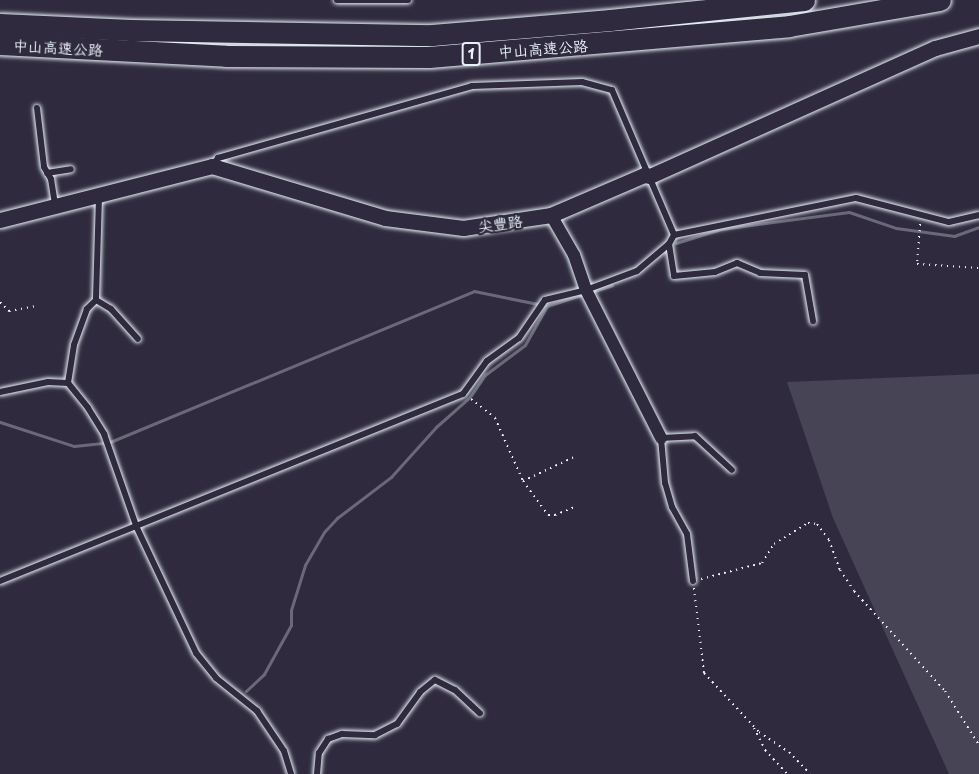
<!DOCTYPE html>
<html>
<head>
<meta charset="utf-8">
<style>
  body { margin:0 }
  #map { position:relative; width:979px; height:774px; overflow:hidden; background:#2f2a3d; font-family:"Playpen Sans","LXGW WenKai TC",sans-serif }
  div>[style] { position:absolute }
  .green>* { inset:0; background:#464455 }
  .stream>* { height:3px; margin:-1.5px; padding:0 1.5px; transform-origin:1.5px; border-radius:1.5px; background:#696978 }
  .path>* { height:2px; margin-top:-1px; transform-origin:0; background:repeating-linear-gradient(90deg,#e8f1f8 0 1.5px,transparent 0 6px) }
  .roads { filter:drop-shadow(0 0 2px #e8f1f8) drop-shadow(0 0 2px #e8f1f8) }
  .service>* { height:6px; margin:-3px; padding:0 3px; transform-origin:3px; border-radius:3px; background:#2f2a3d }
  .minor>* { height:12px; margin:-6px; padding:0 6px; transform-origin:6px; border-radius:6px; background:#2f2a3d }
  .tertiary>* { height:15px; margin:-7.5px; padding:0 7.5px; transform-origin:7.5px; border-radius:7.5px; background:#2f2a3d }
  .motorway>* { height:21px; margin:-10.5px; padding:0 10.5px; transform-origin:10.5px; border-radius:10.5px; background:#2f2a3d }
  span { translate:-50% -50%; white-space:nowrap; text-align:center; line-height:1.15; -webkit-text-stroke:4.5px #2f2a3d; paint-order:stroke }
  .shield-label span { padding:2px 4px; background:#2f2a3d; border:2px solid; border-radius:4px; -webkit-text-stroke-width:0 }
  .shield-label { font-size:14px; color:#e8f1f8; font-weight:700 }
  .street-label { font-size:15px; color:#e8f1f8 }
</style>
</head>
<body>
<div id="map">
  <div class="green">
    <i style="clip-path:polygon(979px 374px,979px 774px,949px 774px,833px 518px,787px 382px)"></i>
  </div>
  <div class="stream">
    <i style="left:676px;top:243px;width:47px;rotate:-17.3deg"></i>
    <i style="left:721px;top:229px;width:129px;rotate:-7.6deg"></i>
    <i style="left:849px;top:212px;width:50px;rotate:18.8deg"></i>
    <i style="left:896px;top:228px;width:59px;rotate:7.9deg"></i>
    <i style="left:954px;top:236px;width:27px;rotate:-20deg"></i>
    <i style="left:591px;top:292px;width:22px;rotate:-18deg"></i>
    <i style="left:0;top:422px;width:78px;rotate:18deg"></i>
    <i style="left:74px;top:446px;width:36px;rotate:-6deg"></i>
    <i style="left:110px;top:442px;width:394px;rotate:-22.5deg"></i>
    <i style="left:474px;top:291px;width:75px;rotate:11.6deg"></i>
    <i style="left:547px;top:306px;width:40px;rotate:-18deg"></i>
    <i style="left:246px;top:691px;width:25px;rotate:-43deg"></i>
    <i style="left:264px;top:674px;width:56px;rotate:-61.1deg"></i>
    <i style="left:291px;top:625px;width:15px;rotate:-90deg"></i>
    <i style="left:291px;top:610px;width:47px;rotate:-72.7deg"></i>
    <i style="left:305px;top:565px;width:39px;rotate:-60deg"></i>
    <i style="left:325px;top:531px;width:18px;rotate:-47deg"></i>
    <i style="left:337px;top:518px;width:68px;rotate:-37.2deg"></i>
    <i style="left:391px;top:477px;width:67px;rotate:-48deg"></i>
    <i style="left:436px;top:427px;width:45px;rotate:-41.4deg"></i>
    <i style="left:470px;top:397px;width:27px;rotate:-56deg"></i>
    <i style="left:485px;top:375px;width:50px;rotate:-36.9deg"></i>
    <i style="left:525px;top:345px;width:45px;rotate:-60.6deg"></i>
  </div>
  <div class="path">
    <i style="left:920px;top:224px;width:40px;rotate:94.3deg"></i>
    <i style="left:917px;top:264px;width:62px;rotate:3.7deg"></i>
    <i style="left:0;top:302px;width:13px;rotate:45deg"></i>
    <i style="left:9px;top:311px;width:27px;rotate:-10deg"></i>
    <i style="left:471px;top:399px;width:31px;rotate:38deg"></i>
    <i style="left:495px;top:418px;width:69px;rotate:66deg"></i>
    <i style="left:523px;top:481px;width:42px;rotate:53.7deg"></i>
    <i style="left:548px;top:515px;width:7px"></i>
    <i style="left:555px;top:515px;width:22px;rotate:-22deg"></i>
    <i style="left:523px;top:481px;width:56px;rotate:-25.2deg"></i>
    <i style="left:701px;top:579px;width:63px;rotate:-14.7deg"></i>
    <i style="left:762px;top:563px;width:22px;rotate:-58deg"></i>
    <i style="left:774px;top:544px;width:40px;rotate:-32deg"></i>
    <i style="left:808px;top:523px;width:9px;rotate:6deg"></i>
    <i style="left:817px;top:524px;width:20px;rotate:53deg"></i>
    <i style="left:829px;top:540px;width:32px;rotate:70deg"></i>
    <i style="left:840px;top:570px;width:25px;rotate:56deg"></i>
    <i style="left:854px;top:591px;width:135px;rotate:47.7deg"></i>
    <i style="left:945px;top:691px;width:64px;rotate:57.8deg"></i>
    <i style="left:694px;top:588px;width:86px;rotate:83.3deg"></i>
    <i style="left:704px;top:673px;width:81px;rotate:47deg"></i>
    <i style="left:759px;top:732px;width:36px;rotate:34deg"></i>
    <i style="left:789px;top:752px;width:30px;rotate:46deg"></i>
    <i style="left:754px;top:728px;width:25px;rotate:63deg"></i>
    <i style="left:765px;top:750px;width:33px;rotate:47deg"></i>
  </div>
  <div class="roads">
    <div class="service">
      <i style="left:337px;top:0;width:71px"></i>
      <i style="left:37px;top:108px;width:59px;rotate:83.2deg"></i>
      <i style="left:44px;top:167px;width:14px;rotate:60deg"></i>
      <i style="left:51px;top:179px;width:25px;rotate:81deg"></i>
      <i style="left:212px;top:166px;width:10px;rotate:-53deg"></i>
      <i style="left:218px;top:158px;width:264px;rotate:-15.8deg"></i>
      <i style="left:472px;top:86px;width:110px;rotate:-2.1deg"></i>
      <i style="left:582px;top:82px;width:31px;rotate:15deg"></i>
      <i style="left:612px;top:90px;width:158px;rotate:66.8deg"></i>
      <i style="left:47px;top:173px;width:24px;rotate:-9deg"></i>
      <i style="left:99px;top:197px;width:103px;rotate:91.7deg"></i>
      <i style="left:96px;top:300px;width:13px;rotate:135deg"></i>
      <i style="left:87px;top:309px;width:38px;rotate:110deg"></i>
      <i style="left:74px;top:345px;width:38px;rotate:99deg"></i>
      <i style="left:68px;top:383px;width:32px;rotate:51deg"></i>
      <i style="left:88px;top:408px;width:31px;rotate:58deg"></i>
      <i style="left:104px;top:434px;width:100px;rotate:70.7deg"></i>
      <i style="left:137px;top:528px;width:138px;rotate:64.7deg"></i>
      <i style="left:196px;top:653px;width:32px;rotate:51deg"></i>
      <i style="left:216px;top:678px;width:53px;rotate:38.8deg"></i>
      <i style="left:257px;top:711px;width:48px;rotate:56deg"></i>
      <i style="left:284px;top:751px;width:24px;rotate:73deg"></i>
      <i style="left:669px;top:244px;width:32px;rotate:81deg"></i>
      <i style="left:674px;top:276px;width:41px;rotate:-5.6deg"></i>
      <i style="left:715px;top:272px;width:24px;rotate:-22deg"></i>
      <i style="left:737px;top:263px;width:25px;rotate:23deg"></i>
      <i style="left:760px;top:273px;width:45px;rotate:2.5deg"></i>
      <i style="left:805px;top:275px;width:47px;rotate:80.1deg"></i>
      <i style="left:96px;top:300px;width:17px;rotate:31deg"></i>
      <i style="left:111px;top:309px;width:40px;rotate:48deg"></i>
      <i style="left:0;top:392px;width:49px;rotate:-11.8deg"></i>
      <i style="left:48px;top:382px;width:20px;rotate:3deg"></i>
      <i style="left:0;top:581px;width:499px;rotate:-22deg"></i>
      <i style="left:463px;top:394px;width:41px;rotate:-54deg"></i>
      <i style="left:487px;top:361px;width:39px;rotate:-36deg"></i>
      <i style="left:519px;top:338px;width:46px;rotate:-55.6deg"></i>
      <i style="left:545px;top:300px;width:42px;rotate:-13.7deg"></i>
      <i style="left:586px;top:290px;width:54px;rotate:-20.4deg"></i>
      <i style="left:637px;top:271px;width:42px;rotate:-40.2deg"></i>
      <i style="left:669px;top:244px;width:10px;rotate:-61deg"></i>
      <i style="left:674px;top:235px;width:186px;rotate:-11.5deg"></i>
      <i style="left:856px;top:198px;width:96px;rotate:14.5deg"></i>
      <i style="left:949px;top:222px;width:31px;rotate:-13deg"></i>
      <i style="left:693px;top:581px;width:47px;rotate:-97.3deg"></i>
      <i style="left:687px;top:534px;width:31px;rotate:-119deg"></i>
      <i style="left:672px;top:507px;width:25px;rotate:-106deg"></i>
      <i style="left:665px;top:483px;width:45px;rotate:-95.1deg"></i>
      <i style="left:661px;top:438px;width:34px;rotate:-3deg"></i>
      <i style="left:695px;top:436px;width:50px;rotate:42.6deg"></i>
      <i style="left:317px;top:774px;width:21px;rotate:-85deg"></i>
      <i style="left:319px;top:753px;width:17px;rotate:-57deg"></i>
      <i style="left:328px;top:739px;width:15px;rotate:-20deg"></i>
      <i style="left:342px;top:734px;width:33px;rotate:2deg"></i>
      <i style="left:375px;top:735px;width:25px;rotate:-27deg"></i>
      <i style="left:397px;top:724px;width:39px;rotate:-54deg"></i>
      <i style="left:420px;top:692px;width:19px;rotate:-39deg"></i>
      <i style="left:435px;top:680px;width:22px;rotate:27deg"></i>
      <i style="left:455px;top:690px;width:34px;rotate:43deg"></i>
    </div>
    <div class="minor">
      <i style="left:551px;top:215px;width:46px;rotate:60.1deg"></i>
      <i style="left:574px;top:255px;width:37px;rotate:71deg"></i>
      <i style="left:586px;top:290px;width:166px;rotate:63.1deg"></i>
    </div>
    <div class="tertiary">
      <i style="left:0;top:220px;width:219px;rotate:-14.3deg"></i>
      <i style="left:212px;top:166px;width:181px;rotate:16.7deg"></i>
      <i style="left:385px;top:218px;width:79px;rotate:7.3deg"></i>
      <i style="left:463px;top:228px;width:89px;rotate:-8.4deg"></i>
      <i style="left:551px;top:215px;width:101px;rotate:-23.3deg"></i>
      <i style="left:644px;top:175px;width:6px;rotate:9deg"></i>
      <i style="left:650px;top:176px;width:312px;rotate:-24.2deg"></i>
      <i style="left:935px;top:48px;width:46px;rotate:-15.3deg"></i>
    </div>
    <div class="motorway">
      <i style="left:0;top:24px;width:131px;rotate:2.6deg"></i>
      <i style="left:131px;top:30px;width:301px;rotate:1deg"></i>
      <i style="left:432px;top:35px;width:179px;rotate:-4.8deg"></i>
      <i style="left:610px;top:20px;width:195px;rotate:-5.9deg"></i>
      <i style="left:0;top:44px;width:226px;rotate:3deg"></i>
      <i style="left:226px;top:56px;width:203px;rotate:0.3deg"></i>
      <i style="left:429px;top:57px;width:361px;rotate:-4.9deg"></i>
      <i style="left:789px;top:26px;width:153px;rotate:-9.8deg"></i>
    </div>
  </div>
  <div class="shield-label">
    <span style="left:471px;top:54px">1</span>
  </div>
  <div class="street-label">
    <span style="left:58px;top:47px;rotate:3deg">中山高速公路</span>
    <span style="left:543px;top:48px;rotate:-4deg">中山高速公路</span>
    <span style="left:500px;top:223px;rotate:-8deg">尖豐路</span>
  </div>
</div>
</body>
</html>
